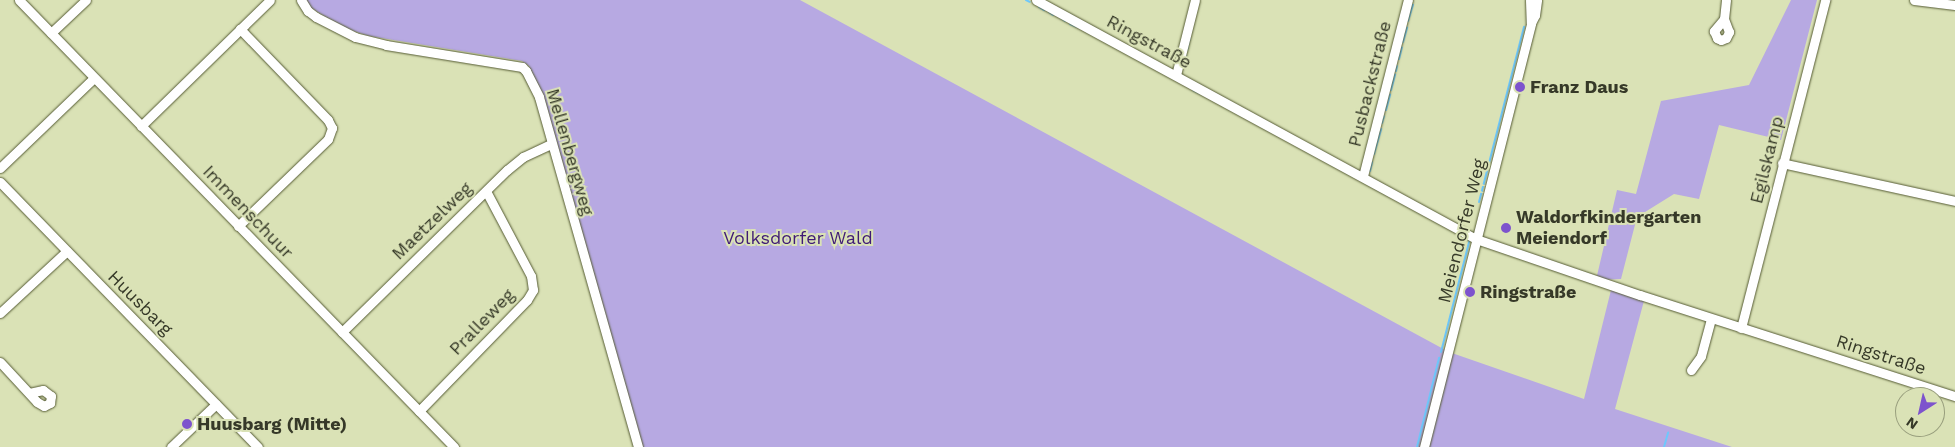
<!DOCTYPE html>
<html>
<head>
<meta charset="utf-8">
<style>
  body { margin:0 }
  #map { position:relative; width:1955px; height:447px; overflow:hidden; background:#dae2b6; font-family:"Work Sans",sans-serif }
  div>[style] { position:absolute }
  .green>* { inset:0; background:#b7a9e2 }
  .stream>* { height:2px; margin:-1px; padding:0 1px; transform-origin:1px; border-radius:1px; background:#6ec8fc }
  .roads { filter:drop-shadow(0 0 1px #555b34) drop-shadow(0 0 1px #555b34) }
  .minor>* { height:9px; margin:-4.5px; padding:0 4.5px; transform-origin:4.5px; border-radius:4.5px; background:#fff }
  .dots>* { width:14px; height:14px; translate:-50% -50%; box-sizing:border-box; border:2px solid #dae2b6; border-radius:50% }
  span { translate:-50% -50%; white-space:nowrap; text-align:center; line-height:1.15; -webkit-text-stroke:4px #dae2b6; paint-order:stroke }
  .street-label { font-size:18px; color:#363928 }
  .poi-label { font-size:18px; color:#363928; font-weight:700 }
  .left { translate:0 -50%; text-align:left }
  .park-label { font-size:18px; color:#3f1a75 }
  .north { position:absolute; left:1895px; top:387px; width:50px; height:50px; box-sizing:border-box; background:#dae2b6; border:1px solid #989e7d; border-radius:50%; rotate:215deg; font-size:14px; font-weight:700; line-height:20px; text-align:center; color:#363928 }
  .north::after { content:''; display:block; margin:auto; width:18px; height:22px; background:#7d53cd; clip-path:polygon(50% 0,100% 100%,50% 72%,0 100%) }
</style>
</head>
<body>
<div id="map">
  <div class="green">
    <i style="clip-path:polygon(306px 0,800px 0,1449px 352px,1584px 399px,1612px 286px,1645px 297px,1615px 409px,1732px 447px,641px 447px,541px 95px,529px 66px,522px 61px,369px 36px,350px 30px,324px 16px,310px 7px)"></i>
    <i style="clip-path:polygon(1791px 0,1817px 0,1781px 140px,1719px 125px,1699px 199px,1674px 194px,1637px 217px,1621px 279px,1596px 280px,1617px 190px,1636px 194px,1661px 101px,1749px 85px)"></i>
  </div>
  <div class="stream">
    <i style="left:1026px;top:0;width:4px;rotate:27deg"></i>
    <i style="left:1039px;top:7px;width:6px;rotate:31deg"></i>
    <i style="left:1049px;top:12px;width:5px;rotate:37deg"></i>
    <i style="left:1061px;top:18px;width:5px;rotate:37deg"></i>
    <i style="left:1408px;top:21px;width:17px;rotate:-73deg"></i>
    <i style="left:1070px;top:24px;width:8px;rotate:23deg"></i>
    <i style="left:1403px;top:42px;width:15px;rotate:-74deg"></i>
    <i style="left:1187px;top:50px;width:13px;rotate:-77deg"></i>
    <i style="left:1399px;top:59px;width:12px;rotate:-76deg"></i>
    <i style="left:1183px;top:67px;width:12px;rotate:-76deg"></i>
    <i style="left:1396px;top:71px;width:5px;rotate:-79deg"></i>
    <i style="left:1193px;top:90px;width:7px;rotate:27deg"></i>
    <i style="left:1391px;top:90px;width:16px;rotate:-75deg"></i>
    <i style="left:1386px;top:110px;width:16px;rotate:-75deg"></i>
    <i style="left:1382px;top:123px;width:7px;rotate:-74deg"></i>
    <i style="left:1374px;top:154px;width:26px;rotate:-74deg"></i>
    <i style="left:1370px;top:171px;width:9px;rotate:-77deg"></i>
    <i style="left:1479px;top:202px;width:181px;rotate:-75.6deg"></i>
    <i style="left:1441px;top:352px;width:114px;rotate:-75.7deg"></i>
    <i style="left:1417px;top:447px;width:92px;rotate:-76.1deg"></i>
    <i style="left:1664px;top:447px;width:15px;rotate:-74deg"></i>
  </div>
  <div class="roads">
    <div class="minor">
      <i style="left:19px;top:0;width:624px;rotate:45.78deg"></i>
      <i style="left:301px;top:0;width:13px;rotate:58deg"></i>
      <i style="left:308px;top:11px;width:10px;rotate:37deg"></i>
      <i style="left:316px;top:17px;width:44px;rotate:27.1deg"></i>
      <i style="left:355px;top:37px;width:32px;rotate:14deg"></i>
      <i style="left:386px;top:45px;width:138px;rotate:9.2deg"></i>
      <i style="left:522px;top:67px;width:6px;rotate:45deg"></i>
      <i style="left:526px;top:71px;width:29px;rotate:63deg"></i>
      <i style="left:539px;top:97px;width:364px;rotate:74.2deg"></i>
      <i style="left:1036px;top:0;width:501px;rotate:28.51deg"></i>
      <i style="left:1476px;top:239px;width:173px;rotate:18.9deg"></i>
      <i style="left:1640px;top:295px;width:331px;rotate:17.8deg"></i>
      <i style="left:1530px;top:0;width:23px;rotate:88deg"></i>
      <i style="left:1914px;top:0;width:41px;rotate:7deg"></i>
      <i style="left:1724px;top:19px;width:16px;rotate:130deg"></i>
      <i style="left:1714px;top:31px;width:8px;rotate:67deg"></i>
      <i style="left:1717px;top:38px;width:4px;rotate:27deg"></i>
      <i style="left:1721px;top:40px;width:5px;rotate:-22deg"></i>
      <i style="left:1726px;top:38px;width:7px;rotate:-63deg"></i>
      <i style="left:1729px;top:32px;width:14px;rotate:-111deg"></i>
      <i style="left:1724px;top:19px;width:19px;rotate:-84deg"></i>
      <i style="left:51px;top:33px;width:48px;rotate:-43.3deg"></i>
      <i style="left:1176px;top:75px;width:77px;rotate:-75.8deg"></i>
      <i style="left:141px;top:126px;width:180px;rotate:-44.3deg"></i>
      <i style="left:1782px;top:163px;width:177px;rotate:12.4deg"></i>
      <i style="left:0;top:168px;width:130px;rotate:-43.8deg"></i>
      <i style="left:1363px;top:176px;width:182px;rotate:-75.7deg"></i>
      <i style="left:0;top:182px;width:370px;rotate:45.8deg"></i>
      <i style="left:238px;top:226px;width:125px;rotate:-44deg"></i>
      <i style="left:328px;top:139px;width:12px;rotate:-70deg"></i>
      <i style="left:332px;top:128px;width:9px;rotate:-117deg"></i>
      <i style="left:328px;top:120px;width:127px;rotate:-134deg"></i>
      <i style="left:0;top:313px;width:91px;rotate:-42.8deg"></i>
      <i style="left:1741px;top:328px;width:339px;rotate:-75.6deg"></i>
      <i style="left:342px;top:332px;width:231px;rotate:-44.5deg"></i>
      <i style="left:507px;top:170px;width:21px;rotate:-39deg"></i>
      <i style="left:523px;top:157px;width:31px;rotate:-25deg"></i>
      <i style="left:0;top:362px;width:54px;rotate:47.2deg"></i>
      <i style="left:37px;top:402px;width:8px;rotate:30deg"></i>
      <i style="left:44px;top:406px;width:7px;rotate:-27deg"></i>
      <i style="left:50px;top:403px;width:7px;rotate:-82deg"></i>
      <i style="left:51px;top:396px;width:10px;rotate:-143deg"></i>
      <i style="left:43px;top:390px;width:14px;rotate:168deg"></i>
      <i style="left:1691px;top:370px;width:17px;rotate:-54deg"></i>
      <i style="left:1701px;top:356px;width:38px;rotate:-75deg"></i>
      <i style="left:419px;top:411px;width:155px;rotate:-45.8deg"></i>
      <i style="left:527px;top:300px;width:12px;rotate:-59deg"></i>
      <i style="left:533px;top:290px;width:14px;rotate:-98deg"></i>
      <i style="left:531px;top:276px;width:96px;rotate:-117.9deg"></i>
      <i style="left:171px;top:447px;width:62px;rotate:-43.7deg"></i>
      <i style="left:1424px;top:447px;width:437px;rotate:-75.8deg"></i>
      <i style="left:1531px;top:23px;width:9px;rotate:-63deg"></i>
      <i style="left:1535px;top:15px;width:15px;rotate:-82deg"></i>
    </div>
  </div>
  <div class="dots">
    <i style="left:1520px;top:87px;background:#7d53cd"></i>
    <i style="left:1506px;top:228px;background:#7d53cd"></i>
    <i style="left:1470px;top:292px;background:#7d53cd"></i>
    <i style="left:187px;top:424px;background:#7d53cd"></i>
  </div>
  <div class="street-label">
    <span style="left:1149px;top:42px;rotate:28deg">Ringstraße</span>
    <span style="left:1370px;top:84px;rotate:-76deg">Pusbackstraße</span>
    <span style="left:570px;top:152px;rotate:74deg">Mellenbergweg</span>
    <span style="left:1767px;top:160px;rotate:-76deg">Egilskamp</span>
    <span style="left:248px;top:212px;rotate:46deg">Immenschuur</span>
    <span style="left:432px;top:221px;rotate:-44deg">Maetzelweg</span>
    <span style="left:1462px;top:231px;rotate:-76deg">Meiendorfer Weg</span>
    <span style="left:140px;top:303px;rotate:45deg">Huusbarg</span>
    <span style="left:482px;top:322px;rotate:-46deg">Pralleweg</span>
    <span style="left:1881px;top:355px;rotate:18deg">Ringstraße</span>
  </div>
  <div class="poi-label">
    <span class="left" style="left:1530px;top:87px">Franz Daus</span>
    <span class="left" style="left:1516px;top:228px">Waldorfkindergarten<br>Meiendorf</span>
    <span class="left" style="left:1480px;top:292px">Ringstraße</span>
    <span class="left" style="left:197px;top:424px">Huusbarg (Mitte)</span>
  </div>
  <div class="park-label">
    <span style="left:798px;top:238px">Volksdorfer Wald</span>
  </div>
  <div class="north">N</div>
</div>
</body>
</html>
